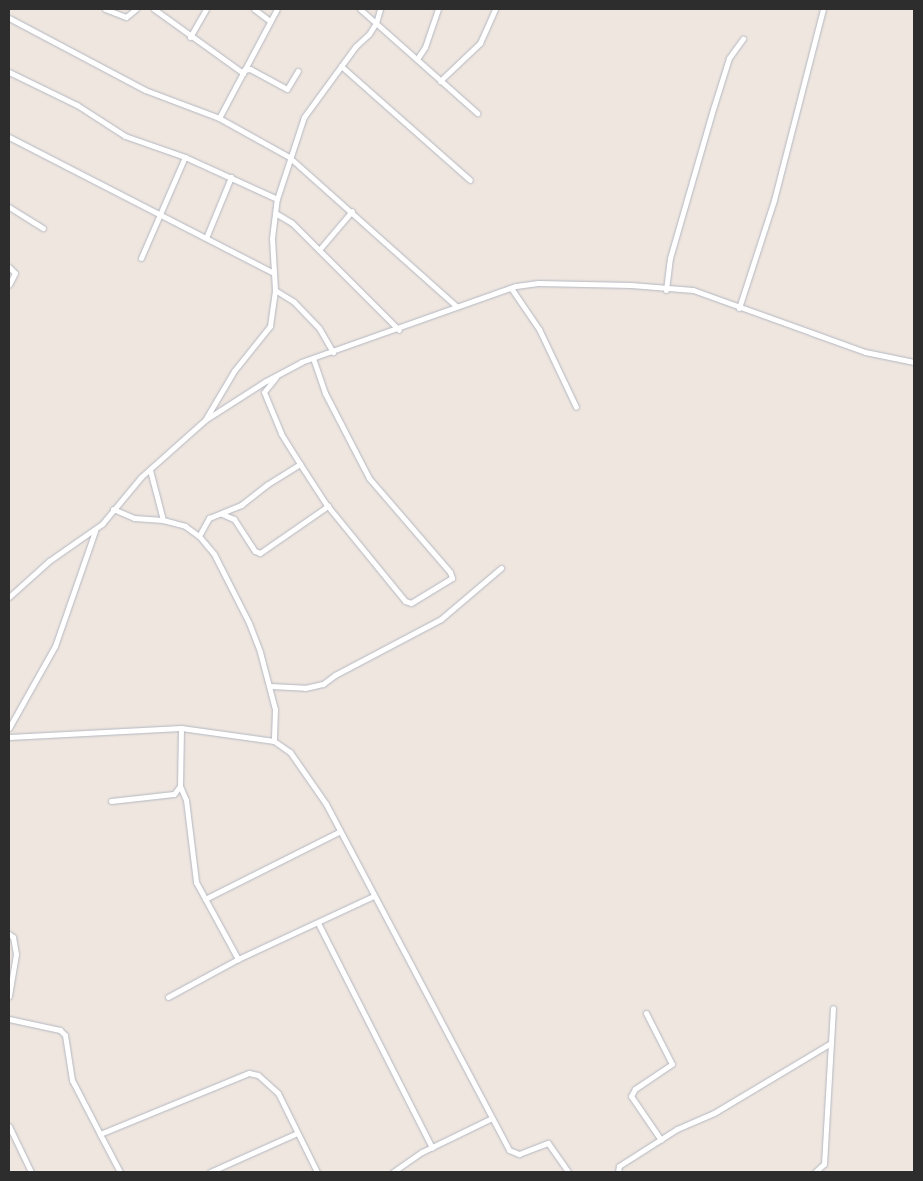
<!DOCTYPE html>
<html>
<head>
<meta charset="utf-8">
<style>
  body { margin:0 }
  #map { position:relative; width:923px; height:1181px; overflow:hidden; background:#efe6df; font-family:Poppins,sans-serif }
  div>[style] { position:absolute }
  .roads { filter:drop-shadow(0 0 1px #b3b7c1) drop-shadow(0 0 1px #b3b7c1) }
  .minor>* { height:5px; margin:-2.5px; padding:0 2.5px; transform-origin:2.5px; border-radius:2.5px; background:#fff }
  span { translate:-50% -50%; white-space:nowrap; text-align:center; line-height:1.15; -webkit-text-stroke:4px #fff; paint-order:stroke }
  .frame { position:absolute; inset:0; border:10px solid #2d2d2d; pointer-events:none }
</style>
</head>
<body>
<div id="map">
  <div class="roads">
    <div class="minor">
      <i style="left:105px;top:9px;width:22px;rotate:21deg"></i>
      <i style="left:126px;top:17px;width:13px;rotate:-39deg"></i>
      <i style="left:154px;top:9px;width:110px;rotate:35.7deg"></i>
      <i style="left:254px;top:9px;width:20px;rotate:37deg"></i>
      <i style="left:360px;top:9px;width:157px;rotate:41.6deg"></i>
      <i style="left:9px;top:18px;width:154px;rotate:27.9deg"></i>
      <i style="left:145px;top:90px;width:79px;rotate:20.7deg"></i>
      <i style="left:219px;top:118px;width:80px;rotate:29.1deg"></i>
      <i style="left:289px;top:157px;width:224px;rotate:41.7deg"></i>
      <i style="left:190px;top:37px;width:32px;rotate:-60deg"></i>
      <i style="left:417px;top:59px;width:14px;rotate:-56deg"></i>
      <i style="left:425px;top:47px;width:40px;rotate:-71.1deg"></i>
      <i style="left:341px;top:66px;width:172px;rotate:41.5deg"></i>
      <i style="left:244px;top:70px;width:6px;rotate:-9deg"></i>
      <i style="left:250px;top:69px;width:42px;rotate:28.4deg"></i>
      <i style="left:287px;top:89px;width:21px;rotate:-59deg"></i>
      <i style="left:9px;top:72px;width:76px;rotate:25.9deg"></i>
      <i style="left:77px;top:105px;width:57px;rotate:32.9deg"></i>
      <i style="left:125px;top:136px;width:64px;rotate:19.3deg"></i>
      <i style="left:185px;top:157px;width:101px;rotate:24.5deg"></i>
      <i style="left:440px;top:81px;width:55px;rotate:-43.5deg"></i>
      <i style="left:480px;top:43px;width:37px;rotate:-66deg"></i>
      <i style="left:219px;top:118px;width:123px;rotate:-62deg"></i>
      <i style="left:9px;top:137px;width:296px;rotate:27.2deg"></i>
      <i style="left:9px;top:207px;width:40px;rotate:32deg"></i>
      <i style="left:277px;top:214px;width:17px;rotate:31deg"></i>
      <i style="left:292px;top:223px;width:151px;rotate:45deg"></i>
      <i style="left:206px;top:238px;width:66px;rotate:-67.7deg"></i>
      <i style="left:319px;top:250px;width:51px;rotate:-49.8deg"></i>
      <i style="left:141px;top:258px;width:110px;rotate:-66.5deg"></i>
      <i style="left:9px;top:267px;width:8px;rotate:45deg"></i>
      <i style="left:15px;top:273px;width:13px;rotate:117deg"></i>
      <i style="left:511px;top:288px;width:50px;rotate:55.7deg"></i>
      <i style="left:539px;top:329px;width:86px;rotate:64.6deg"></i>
      <i style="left:275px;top:290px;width:22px;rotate:32deg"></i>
      <i style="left:294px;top:302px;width:36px;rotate:46deg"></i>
      <i style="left:319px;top:328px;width:28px;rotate:60deg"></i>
      <i style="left:666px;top:290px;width:32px;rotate:-83deg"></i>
      <i style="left:670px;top:258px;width:158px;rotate:-73.9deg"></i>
      <i style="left:714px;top:106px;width:50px;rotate:-72.6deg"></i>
      <i style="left:729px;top:58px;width:24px;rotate:-54deg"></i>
      <i style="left:739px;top:308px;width:114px;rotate:-72deg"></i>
      <i style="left:774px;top:200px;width:197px;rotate:-75.6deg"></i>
      <i style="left:205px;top:420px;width:57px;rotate:-59.4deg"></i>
      <i style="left:234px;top:371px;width:58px;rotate:-51.3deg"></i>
      <i style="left:270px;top:326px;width:36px;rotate:-82deg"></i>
      <i style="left:275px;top:290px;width:52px;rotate:-93.3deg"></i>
      <i style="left:272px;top:238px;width:39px;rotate:-83deg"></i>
      <i style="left:277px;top:199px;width:86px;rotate:-71.8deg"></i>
      <i style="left:304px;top:117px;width:87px;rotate:-53.9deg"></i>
      <i style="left:355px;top:47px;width:19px;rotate:-43deg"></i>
      <i style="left:369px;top:34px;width:13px;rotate:-58deg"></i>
      <i style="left:376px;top:23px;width:15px;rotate:-74deg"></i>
      <i style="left:300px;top:464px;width:48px;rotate:57deg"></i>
      <i style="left:326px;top:504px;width:125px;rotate:50.8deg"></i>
      <i style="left:405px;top:601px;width:6px;rotate:18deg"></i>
      <i style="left:411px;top:603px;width:48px;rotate:-31.4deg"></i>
      <i style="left:452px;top:578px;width:6px;rotate:-108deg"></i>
      <i style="left:450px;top:572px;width:124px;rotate:-130.8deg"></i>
      <i style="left:369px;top:478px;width:96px;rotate:-117.4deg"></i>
      <i style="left:325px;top:393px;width:37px;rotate:-109deg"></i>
      <i style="left:150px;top:470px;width:52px;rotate:75.4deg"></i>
      <i style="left:113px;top:509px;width:23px;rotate:23deg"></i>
      <i style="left:134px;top:518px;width:29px;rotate:4deg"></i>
      <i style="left:163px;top:520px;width:23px;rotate:15deg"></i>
      <i style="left:185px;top:526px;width:17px;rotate:36deg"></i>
      <i style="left:199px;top:536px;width:23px;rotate:50deg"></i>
      <i style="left:214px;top:554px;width:77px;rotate:63.1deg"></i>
      <i style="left:249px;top:623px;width:31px;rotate:69deg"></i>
      <i style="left:260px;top:652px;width:59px;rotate:75.3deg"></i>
      <i style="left:275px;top:709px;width:32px;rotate:92deg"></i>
      <i style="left:222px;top:514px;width:13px;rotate:23deg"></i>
      <i style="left:234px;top:519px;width:38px;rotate:57deg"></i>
      <i style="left:255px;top:551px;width:5px;rotate:22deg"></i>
      <i style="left:260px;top:553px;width:83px;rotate:-34.7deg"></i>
      <i style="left:199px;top:536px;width:21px;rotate:-61deg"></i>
      <i style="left:209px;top:518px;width:35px;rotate:-22deg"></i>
      <i style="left:241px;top:505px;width:34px;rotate:-38deg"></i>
      <i style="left:268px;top:484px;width:38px;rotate:-32deg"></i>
      <i style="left:300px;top:464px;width:36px;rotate:-122deg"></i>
      <i style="left:281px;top:433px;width:44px;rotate:-112.5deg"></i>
      <i style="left:264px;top:392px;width:19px;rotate:-51deg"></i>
      <i style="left:9px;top:597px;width:54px;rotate:-42deg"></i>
      <i style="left:49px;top:561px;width:65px;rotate:-34.9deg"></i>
      <i style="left:102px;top:524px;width:61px;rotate:-50.3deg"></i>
      <i style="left:141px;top:477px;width:86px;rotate:-41.7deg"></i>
      <i style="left:205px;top:420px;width:72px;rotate:-32.6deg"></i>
      <i style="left:266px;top:381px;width:40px;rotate:-28deg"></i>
      <i style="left:301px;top:362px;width:228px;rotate:-19.5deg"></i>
      <i style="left:516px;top:286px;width:22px;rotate:-8deg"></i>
      <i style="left:538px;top:283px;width:93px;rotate:1.2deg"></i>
      <i style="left:631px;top:285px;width:62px;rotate:4.6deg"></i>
      <i style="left:693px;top:290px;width:183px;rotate:19.8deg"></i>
      <i style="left:865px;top:352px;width:50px;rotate:11.5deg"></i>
      <i style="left:270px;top:686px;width:35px;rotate:3deg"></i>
      <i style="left:305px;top:688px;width:18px;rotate:-13deg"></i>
      <i style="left:323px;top:684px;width:15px;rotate:-37deg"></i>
      <i style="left:335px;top:675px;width:120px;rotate:-27.8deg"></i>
      <i style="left:441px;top:619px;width:79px;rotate:-40.4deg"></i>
      <i style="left:9px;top:728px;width:94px;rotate:-60.7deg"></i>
      <i style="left:55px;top:646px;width:122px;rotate:-70.8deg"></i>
      <i style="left:9px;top:737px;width:172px;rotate:-3deg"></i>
      <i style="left:181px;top:728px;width:94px;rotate:8deg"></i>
      <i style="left:274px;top:741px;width:19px;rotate:35deg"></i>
      <i style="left:290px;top:752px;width:63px;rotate:55.3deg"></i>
      <i style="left:326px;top:804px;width:391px;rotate:62.1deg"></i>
      <i style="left:509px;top:1150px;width:11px;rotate:22deg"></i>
      <i style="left:519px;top:1154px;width:31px;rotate:-21deg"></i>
      <i style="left:548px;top:1143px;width:35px;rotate:55deg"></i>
      <i style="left:180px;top:786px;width:15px;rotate:67deg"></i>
      <i style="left:186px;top:800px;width:83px;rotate:83deg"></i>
      <i style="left:196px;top:882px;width:88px;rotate:61.4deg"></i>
      <i style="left:111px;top:801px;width:63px;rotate:-6.3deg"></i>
      <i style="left:174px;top:794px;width:10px;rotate:-53deg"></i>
      <i style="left:180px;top:786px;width:58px;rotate:-89deg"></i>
      <i style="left:205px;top:899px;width:150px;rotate:-26.6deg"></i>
      <i style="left:318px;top:923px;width:252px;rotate:63.1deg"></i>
      <i style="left:9px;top:934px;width:5px;rotate:37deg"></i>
      <i style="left:13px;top:937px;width:17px;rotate:80deg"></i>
      <i style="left:16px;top:954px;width:43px;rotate:99.5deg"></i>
      <i style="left:168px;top:997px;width:80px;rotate:-28.5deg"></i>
      <i style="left:238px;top:959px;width:150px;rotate:-24.9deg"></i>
      <i style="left:646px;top:1013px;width:57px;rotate:63deg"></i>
      <i style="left:672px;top:1064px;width:45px;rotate:146deg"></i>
      <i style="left:635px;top:1089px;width:8px;rotate:120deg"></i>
      <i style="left:631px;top:1096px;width:53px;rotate:55.7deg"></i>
      <i style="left:9px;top:1019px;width:52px;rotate:12.2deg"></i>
      <i style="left:60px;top:1030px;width:7px;rotate:45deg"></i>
      <i style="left:65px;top:1035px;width:46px;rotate:81.2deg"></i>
      <i style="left:72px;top:1080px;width:61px;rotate:62.6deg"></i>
      <i style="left:9px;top:1126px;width:51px;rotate:64.4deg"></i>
      <i style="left:120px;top:1172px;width:43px;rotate:-117.8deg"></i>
      <i style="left:100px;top:1134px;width:161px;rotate:-22.3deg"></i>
      <i style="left:249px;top:1073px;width:9px;rotate:13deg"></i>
      <i style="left:258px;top:1075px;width:27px;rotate:42deg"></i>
      <i style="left:278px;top:1093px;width:88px;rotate:63.7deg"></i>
      <i style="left:210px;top:1172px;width:95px;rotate:-24.1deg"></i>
      <i style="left:393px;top:1172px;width:35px;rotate:-35deg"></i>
      <i style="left:422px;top:1152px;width:76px;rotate:-25.9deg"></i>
      <i style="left:618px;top:1172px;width:6px;rotate:-81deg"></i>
      <i style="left:619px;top:1166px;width:69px;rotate:-32.5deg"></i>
      <i style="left:677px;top:1129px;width:40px;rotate:-23.4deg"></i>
      <i style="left:714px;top:1113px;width:136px;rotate:-30.9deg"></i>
      <i style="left:815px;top:1172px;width:12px;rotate:-42deg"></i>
      <i style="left:824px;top:1164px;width:156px;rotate:-86.7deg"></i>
    </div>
  </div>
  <div class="frame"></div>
</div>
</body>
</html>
